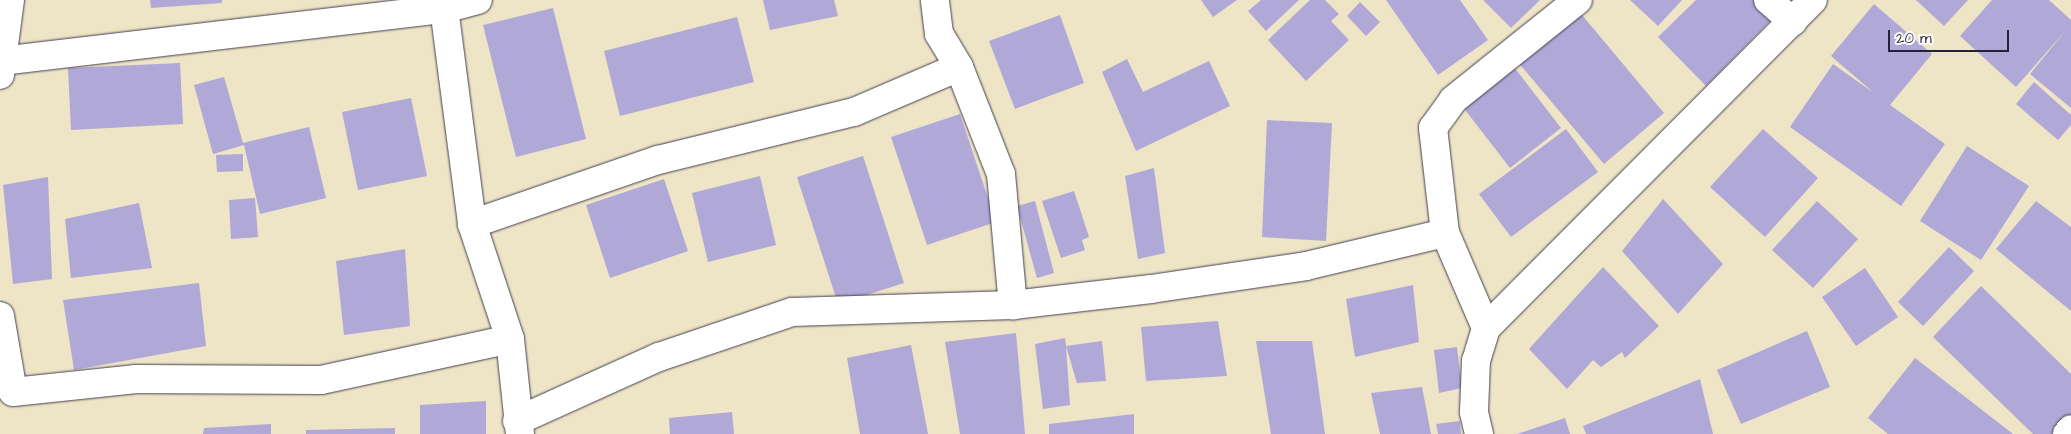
<!DOCTYPE html>
<html>
<head>
<meta charset="utf-8">
<style>
  body { margin:0 }
  #map { position:relative; width:2071px; height:434px; overflow:hidden; background:#eee4c6; font-family:"Architects Daughter",sans-serif }
  div>[style] { position:absolute }
  .building>* { inset:0; background:#b0a8d7 }
  .roads { filter:drop-shadow(0 0 1px #413f50) drop-shadow(0 0 1px #413f50) }
  .minor>* { height:28px; margin:-14px; padding:0 14px; transform-origin:14px; border-radius:14px; background:#fff }
  span { translate:-50% -50%; white-space:nowrap; text-align:center; line-height:1.15; -webkit-text-stroke:4.5px #fdfcf7; paint-order:stroke }
  .scale { position:absolute; left:1888px; top:30px; width:121px; height:22px; box-sizing:border-box; border:2px solid #22223b; border-top:0; padding-left:6px; font-size:15px; line-height:18px; white-space:nowrap; color:#22223b; -webkit-text-stroke:4px #fdfcf7; paint-order:stroke }
</style>
</head>
<body>
<div id="map">
  <div class="building">
    <i style="clip-path:polygon(150px 0,222px 0,222px 3px,151px 8px)"></i>
    <i style="clip-path:polygon(763px 0,834px 0,838px 16px,770px 30px)"></i>
    <i style="clip-path:polygon(1201px 0,1237px 0,1213px 17px)"></i>
    <i style="clip-path:polygon(1261px 0,1299px 0,1266px 31px,1248px 11px)"></i>
    <i style="clip-path:polygon(1310px 0,1325px 0,1339px 14px,1331px 21px,1349px 40px,1306px 81px,1268px 40px)"></i>
    <i style="clip-path:polygon(1386px 0,1460px 0,1488px 40px,1438px 75px)"></i>
    <i style="clip-path:polygon(1483px 0,1540px 0,1511px 28px)"></i>
    <i style="clip-path:polygon(1630px 0,1682px 0,1658px 26px)"></i>
    <i style="clip-path:polygon(1696px 0,1753px 0,1772px 19px,1706px 86px,1658px 37px)"></i>
    <i style="clip-path:polygon(1916px 0,1968px 0,1944px 26px)"></i>
    <i style="clip-path:polygon(1992px 0,2049px 0,2071px 20px,2071px 108px,2030px 74px,2066px 30px,2016px 87px,1960px 36px)"></i>
    <i style="clip-path:polygon(1360px 2px,1380px 22px,1366px 36px,1347px 16px)"></i>
    <i style="clip-path:polygon(1874px 4px,1932px 54px,1890px 105px,1945px 144px,1901px 206px,1790px 127px,1833px 64px,1874px 93px,1831px 56px)"></i>
    <i style="clip-path:polygon(553px 8px,586px 139px,516px 157px,483px 25px)"></i>
    <i style="clip-path:polygon(1577px 9px,1664px 113px,1604px 164px,1517px 61px)"></i>
    <i style="clip-path:polygon(1060px 15px,1084px 83px,1015px 109px,989px 41px)"></i>
    <i style="clip-path:polygon(737px 17px,754px 82px,620px 116px,604px 51px)"></i>
    <i style="clip-path:polygon(1127px 59px,1143px 92px,1209px 61px,1230px 106px,1136px 151px,1102px 72px)"></i>
    <i style="clip-path:polygon(180px 63px,183px 124px,71px 130px,68px 68px)"></i>
    <i style="clip-path:polygon(1511px 63px,1561px 128px,1510px 168px,1459px 102px)"></i>
    <i style="clip-path:polygon(224px 77px,243px 143px,309px 127px,326px 198px,260px 214px,244px 145px,213px 154px,194px 85px)"></i>
    <i style="clip-path:polygon(2034px 82px,2071px 115px,2071px 125px,2058px 140px,2016px 104px)"></i>
    <i style="clip-path:polygon(411px 98px,427px 176px,358px 190px,342px 112px)"></i>
    <i style="clip-path:polygon(960px 114px,996px 222px,927px 245px,891px 137px)"></i>
    <i style="clip-path:polygon(1267px 120px,1332px 123px,1326px 241px,1262px 237px)"></i>
    <i style="clip-path:polygon(1566px 129px,1598px 172px,1511px 237px,1479px 194px)"></i>
    <i style="clip-path:polygon(1763px 129px,1818px 178px,1765px 237px,1710px 187px)"></i>
    <i style="clip-path:polygon(1967px 146px,2029px 186px,1981px 260px,1920px 221px)"></i>
    <i style="clip-path:polygon(243px 154px,243px 171px,217px 172px,216px 155px)"></i>
    <i style="clip-path:polygon(863px 156px,904px 283px,838px 304px,797px 177px)"></i>
    <i style="clip-path:polygon(1154px 168px,1165px 253px,1138px 259px,1125px 176px)"></i>
    <i style="clip-path:polygon(760px 176px,776px 245px,708px 262px,692px 193px)"></i>
    <i style="clip-path:polygon(48px 177px,52px 279px,13px 284px,3px 185px)"></i>
    <i style="clip-path:polygon(664px 179px,688px 251px,610px 278px,586px 205px)"></i>
    <i style="clip-path:polygon(1074px 191px,1089px 237px,1082px 240px,1085px 250px,1061px 258px,1042px 201px)"></i>
    <i style="clip-path:polygon(255px 198px,258px 237px,231px 239px,229px 200px)"></i>
    <i style="clip-path:polygon(1663px 199px,1723px 264px,1678px 314px,1622px 251px)"></i>
    <i style="clip-path:polygon(1035px 201px,1054px 273px,1037px 278px,1017px 206px)"></i>
    <i style="clip-path:polygon(1817px 201px,1858px 239px,1813px 288px,1772px 250px)"></i>
    <i style="clip-path:polygon(2036px 201px,2071px 227px,2071px 311px,1996px 249px)"></i>
    <i style="clip-path:polygon(139px 203px,152px 268px,71px 278px,65px 219px)"></i>
    <i style="clip-path:polygon(1949px 247px,1974px 271px,1923px 326px,1898px 302px)"></i>
    <i style="clip-path:polygon(405px 249px,410px 326px,344px 335px,336px 261px)"></i>
    <i style="clip-path:polygon(1603px 267px,1659px 326px,1625px 358px,1622px 352px,1601px 367px,1593px 360px,1567px 389px,1529px 349px)"></i>
    <i style="clip-path:polygon(1865px 268px,1898px 317px,1856px 346px,1822px 297px)"></i>
    <i style="clip-path:polygon(199px 283px,206px 346px,74px 370px,63px 300px)"></i>
    <i style="clip-path:polygon(1413px 285px,1419px 342px,1355px 357px,1346px 299px)"></i>
    <i style="clip-path:polygon(1981px 286px,2071px 374px,2071px 420px,2057px 434px,2033px 434px,1933px 337px)"></i>
    <i style="clip-path:polygon(1218px 321px,1227px 376px,1146px 381px,1141px 327px)"></i>
    <i style="clip-path:polygon(1807px 331px,1830px 387px,1741px 424px,1717px 370px)"></i>
    <i style="clip-path:polygon(1016px 333px,1025px 434px,960px 434px,945px 342px)"></i>
    <i style="clip-path:polygon(1065px 338px,1066px 346px,1102px 341px,1106px 381px,1077px 383px,1066px 346px,1070px 405px,1043px 409px,1035px 344px)"></i>
    <i style="clip-path:polygon(1256px 341px,1312px 341px,1325px 434px,1271px 434px)"></i>
    <i style="clip-path:polygon(911px 345px,928px 434px,860px 434px,847px 358px)"></i>
    <i style="clip-path:polygon(1457px 347px,1462px 388px,1439px 393px,1434px 350px)"></i>
    <i style="clip-path:polygon(1915px 358px,2013px 434px,1888px 434px,1868px 418px)"></i>
    <i style="clip-path:polygon(1700px 379px,1713px 434px,1586px 434px,1583px 426px)"></i>
    <i style="clip-path:polygon(1422px 387px,1431px 434px,1380px 434px,1371px 393px)"></i>
    <i style="clip-path:polygon(486px 401px,486px 434px,420px 434px,420px 405px)"></i>
    <i style="clip-path:polygon(732px 412px,734px 434px,670px 434px,669px 418px)"></i>
    <i style="clip-path:polygon(1134px 414px,1134px 434px,1049px 434px,1049px 424px)"></i>
    <i style="clip-path:polygon(1565px 418px,1570px 434px,1517px 434px)"></i>
    <i style="clip-path:polygon(1460px 421px,1461px 434px,1438px 434px,1436px 424px)"></i>
    <i style="clip-path:polygon(271px 424px,271px 434px,203px 434px,204px 428px)"></i>
    <i style="clip-path:polygon(395px 428px,395px 434px,306px 434px,306px 430px)"></i>
  </div>
  <div class="roads">
    <div class="minor">
      <i style="left:443px;top:0;width:226px;rotate:82.6deg"></i>
      <i style="left:472px;top:224px;width:121px;rotate:71.7deg"></i>
      <i style="left:510px;top:339px;width:96px;rotate:84deg"></i>
      <i style="left:1768px;top:0;width:33px;rotate:41deg"></i>
      <i style="left:1px;top:61px;width:446px;rotate:-6.7deg"></i>
      <i style="left:444px;top:9px;width:35px;rotate:-15deg"></i>
      <i style="left:959px;top:67px;width:115px;rotate:68.6deg"></i>
      <i style="left:1001px;top:174px;width:132px;rotate:84.8deg"></i>
      <i style="left:0;top:75px;width:76px;rotate:-82.4deg"></i>
      <i style="left:472px;top:224px;width:197px;rotate:-19deg"></i>
      <i style="left:658px;top:160px;width:202px;rotate:-13.8deg"></i>
      <i style="left:854px;top:112px;width:114px;rotate:-23.2deg"></i>
      <i style="left:959px;top:67px;width:39px;rotate:-121deg"></i>
      <i style="left:939px;top:34px;width:34px;rotate:-97deg"></i>
      <i style="left:0;top:316px;width:77px;rotate:80.3deg"></i>
      <i style="left:13px;top:392px;width:124px;rotate:-6deg"></i>
      <i style="left:136px;top:379px;width:185px;rotate:0.3deg"></i>
      <i style="left:321px;top:380px;width:193px;rotate:-12.2deg"></i>
      <i style="left:1486px;top:328px;width:463px;rotate:-45.1deg"></i>
      <i style="left:517px;top:421px;width:156px;rotate:-24.3deg"></i>
      <i style="left:659px;top:357px;width:140px;rotate:-18.7deg"></i>
      <i style="left:792px;top:312px;width:221px;rotate:-1.8deg"></i>
      <i style="left:1013px;top:305px;width:139px;rotate:-6.6deg"></i>
      <i style="left:1151px;top:289px;width:157px;rotate:-8.4deg"></i>
      <i style="left:1306px;top:266px;width:143px;rotate:-13.4deg"></i>
      <i style="left:1479px;top:434px;width:23px;rotate:-103deg"></i>
      <i style="left:1474px;top:412px;width:51px;rotate:-87.8deg"></i>
      <i style="left:1476px;top:361px;width:34px;rotate:-73deg"></i>
      <i style="left:1486px;top:328px;width:103px;rotate:-113.3deg"></i>
      <i style="left:1445px;top:233px;width:106px;rotate:-96.5deg"></i>
      <i style="left:1433px;top:128px;width:34px;rotate:-54deg"></i>
      <i style="left:1453px;top:100px;width:160px;rotate:-38.7deg"></i>
      <i style="left:2067px;top:434px;width:6px;rotate:-51deg"></i>
    </div>
  </div>
  <div class="scale">20 m</div>
</div>
</body>
</html>
